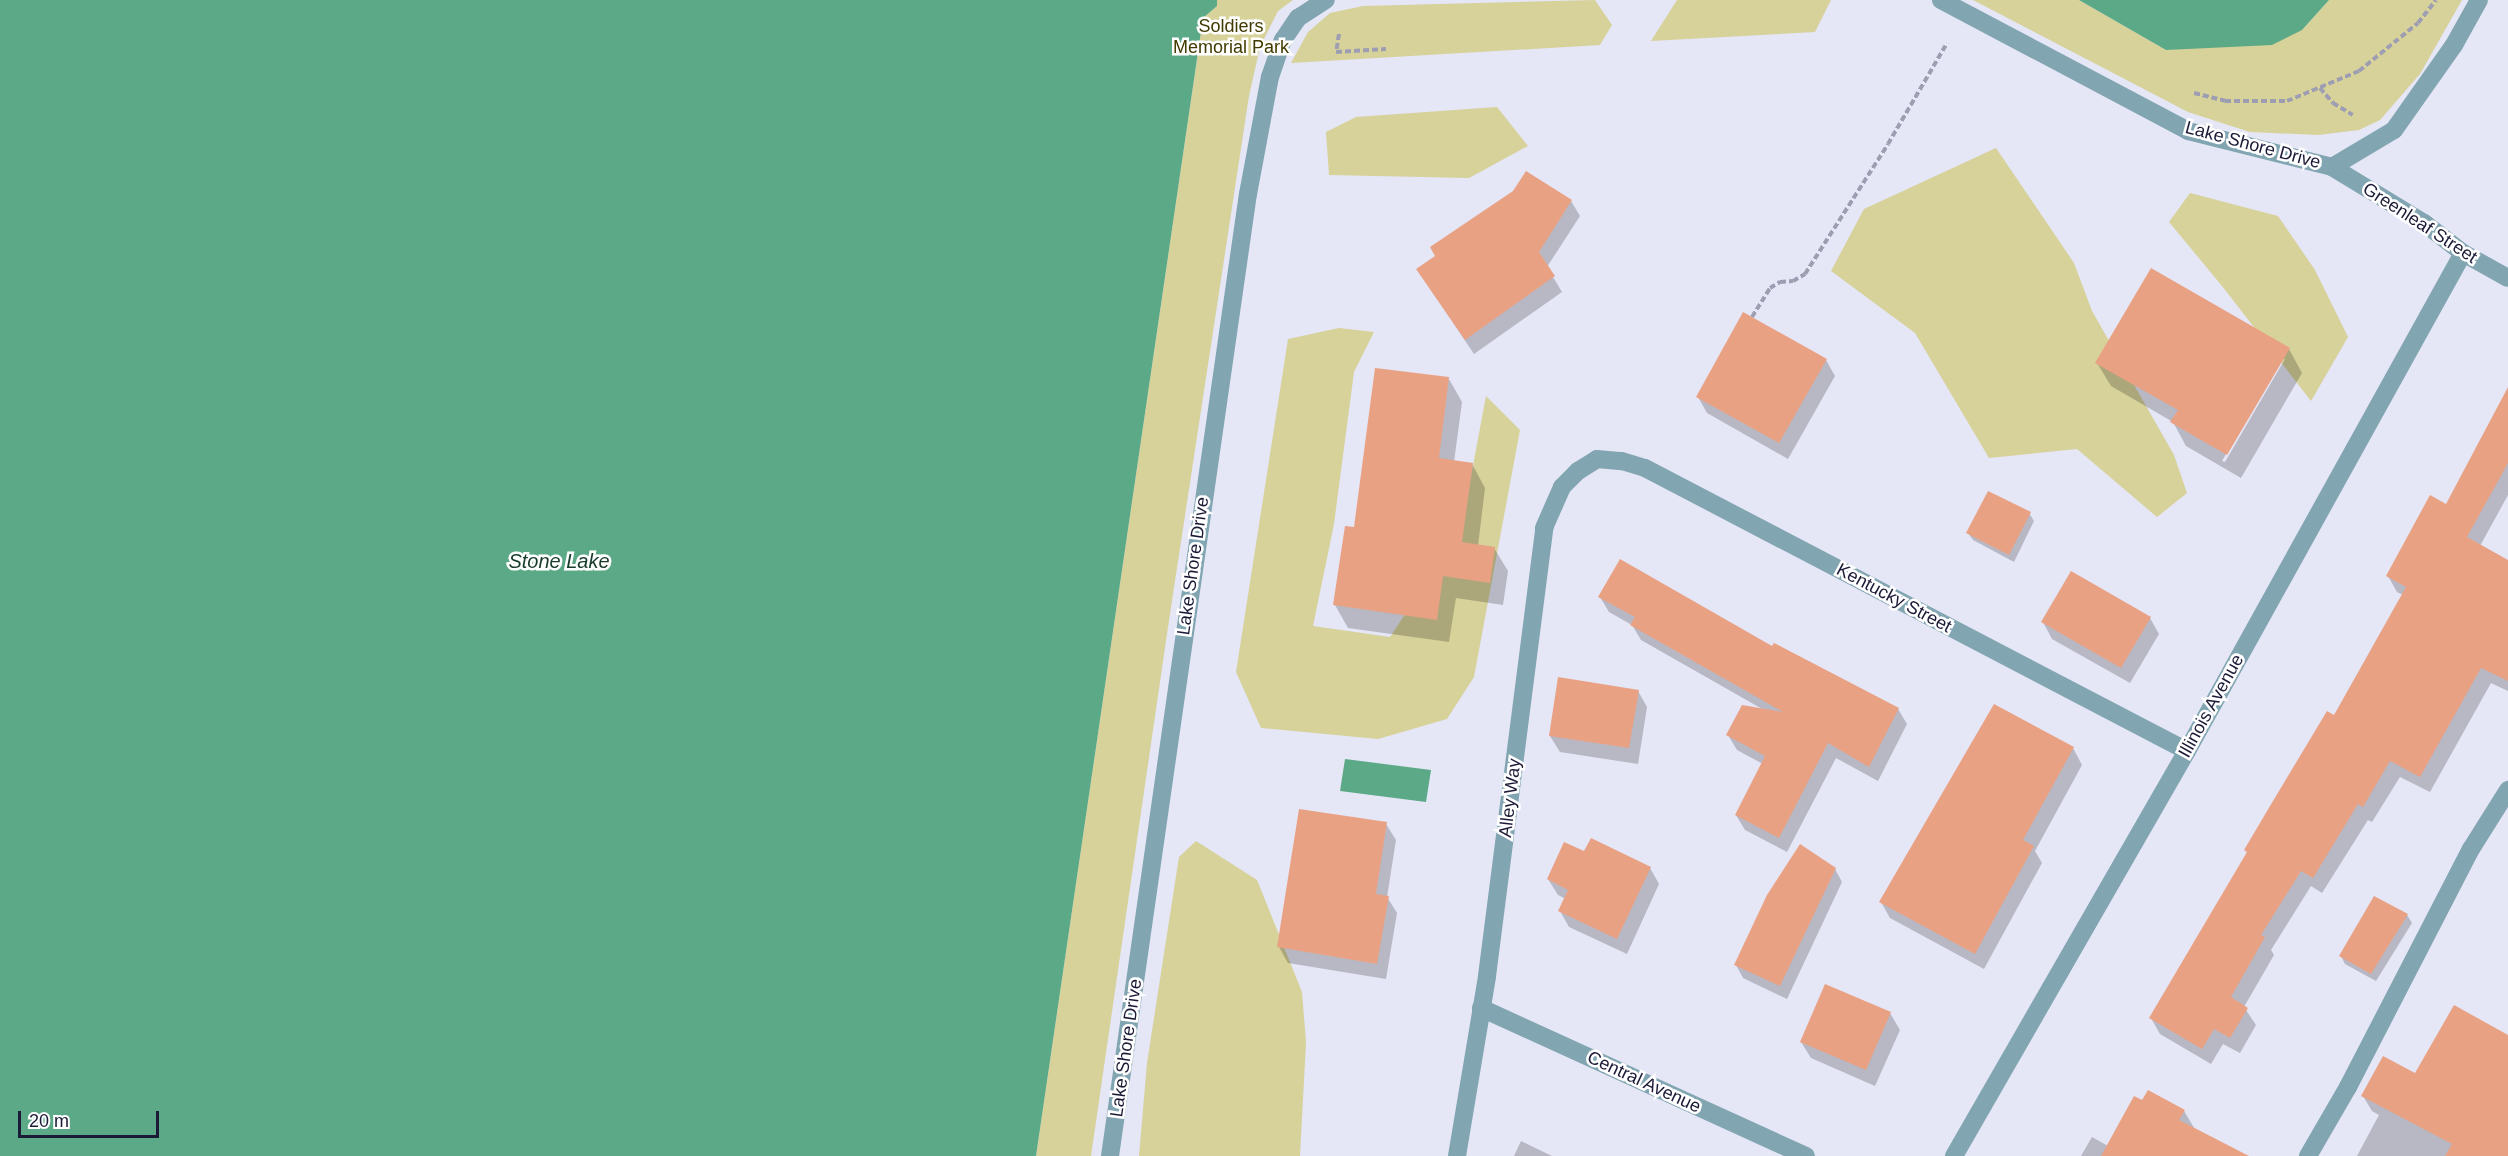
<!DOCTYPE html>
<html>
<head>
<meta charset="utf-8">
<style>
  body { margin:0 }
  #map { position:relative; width:2508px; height:1156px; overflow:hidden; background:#e5e6f6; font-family:Helvetica,sans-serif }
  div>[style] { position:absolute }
  .green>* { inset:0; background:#d7d19a }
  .water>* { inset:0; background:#5ba986 }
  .shadow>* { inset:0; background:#0003 }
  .building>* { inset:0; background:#e9a184 }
  .path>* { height:4px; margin-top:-2px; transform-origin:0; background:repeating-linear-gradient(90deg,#9e9eb3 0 6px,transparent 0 9px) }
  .minor>* { height:18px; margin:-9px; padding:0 9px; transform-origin:9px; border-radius:9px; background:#82a5b2 }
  span { translate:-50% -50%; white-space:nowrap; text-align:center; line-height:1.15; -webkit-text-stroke:5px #fff; paint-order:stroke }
  .park-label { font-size:18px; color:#413a00 }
  .street-label { font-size:18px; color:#1b1a37 }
  .water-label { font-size:20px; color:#183c2c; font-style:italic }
  .scale { position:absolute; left:18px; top:1111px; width:141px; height:27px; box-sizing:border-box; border:3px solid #1b1a37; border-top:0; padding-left:8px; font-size:18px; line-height:21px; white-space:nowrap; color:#1b1a37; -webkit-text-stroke:4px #fff; paint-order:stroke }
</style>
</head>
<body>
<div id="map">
  <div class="green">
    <i style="clip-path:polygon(1217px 0,1293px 0,1278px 11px,1260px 47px,1249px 96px,1168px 627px,1091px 1156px,1036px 1156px,1203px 18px,1217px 6px)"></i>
    <i style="clip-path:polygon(1595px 0,1612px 25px,1600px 45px,1291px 63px,1308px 32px,1330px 13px,1363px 6px)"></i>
    <i style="clip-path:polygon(1677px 0,1831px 0,1815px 32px,1651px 41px)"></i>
    <i style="clip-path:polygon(1973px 0,2079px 0,2166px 50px,2302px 30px,2329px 0,2462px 0,2420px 74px,2380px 120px,2359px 130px,2318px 135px,2250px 132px,2188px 112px)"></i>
    <i style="clip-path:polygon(1497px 107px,1528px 146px,1469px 178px,1329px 175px,1326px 132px,1356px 117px)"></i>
    <i style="clip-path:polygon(1996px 148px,2074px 263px,2092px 311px,2174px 455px,2187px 493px,2157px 517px,2077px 449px,1989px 458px,1915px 333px,1831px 271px,1864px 209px)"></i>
    <i style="clip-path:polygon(2190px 193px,2278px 216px,2315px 270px,2348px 337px,2311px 401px,2222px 286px,2169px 222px)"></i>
    <i style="clip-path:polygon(1339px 328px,1374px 332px,1354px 372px,1334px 524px,1313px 626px,1390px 637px,1461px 530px,1486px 396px,1520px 430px,1474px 677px,1447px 719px,1378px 739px,1261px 728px,1236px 672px,1288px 339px)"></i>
    <i style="clip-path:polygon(1196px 841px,1257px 880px,1302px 992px,1306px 1042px,1300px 1156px,1139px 1156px,1147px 1063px,1179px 857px)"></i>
  </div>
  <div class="water">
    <i style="clip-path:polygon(0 0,1217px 0,1217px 6px,1203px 18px,1036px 1156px,0 1156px)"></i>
    <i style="clip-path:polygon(2079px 0,2329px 0,2302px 30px,2272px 45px,2166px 50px)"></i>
    <i style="clip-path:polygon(1345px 759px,1431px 770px,1426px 802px,1340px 791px)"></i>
  </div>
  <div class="shadow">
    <i style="clip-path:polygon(1514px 192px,1571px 201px,1580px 216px,1547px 267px,1562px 292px,1474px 354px,1427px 284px,1437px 257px)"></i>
    <i style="clip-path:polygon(evenodd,2289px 349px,2302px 373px,2241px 478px,2186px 446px,2173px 422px,2111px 386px,2097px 363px,2289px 349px,2282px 359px,2285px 359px,2225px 462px,2222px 461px,2282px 359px)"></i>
    <i style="clip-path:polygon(1826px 360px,1835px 376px,1788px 459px,1707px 413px,1698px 397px)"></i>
    <i style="clip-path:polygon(1449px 379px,1462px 402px,1454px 462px,1472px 464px,1485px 488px,1478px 546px,1494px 548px,1508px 571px,1503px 605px,1456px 598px,1449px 642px,1348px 628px,1335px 605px,1356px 529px)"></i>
    <i style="clip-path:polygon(2508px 400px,2508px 495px,2480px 546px,2508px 615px,2508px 691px,2491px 683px,2430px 792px,2400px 777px,2372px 822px,2368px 820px,2322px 893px,2311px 886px,2271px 950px,2274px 955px,2244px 1007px,2256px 1025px,2240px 1053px,2223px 1044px,2211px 1064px,2160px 1034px,2151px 1018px,2247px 854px,2246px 850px,2334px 717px,2403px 595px,2397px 592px,2388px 576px,2446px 506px)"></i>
    <i style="clip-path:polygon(2029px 513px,2034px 521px,2014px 562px,1973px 540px,1968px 533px)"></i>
    <i style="clip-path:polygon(1600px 597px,1773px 648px,1898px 709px,1907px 724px,1878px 781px,1836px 758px,1787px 852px,1745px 830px,1736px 815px,1763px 764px,1737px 750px,1728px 735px,1764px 710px,1641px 640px,1632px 625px,1609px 612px)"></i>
    <i style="clip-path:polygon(2150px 618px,2159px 634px,2130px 683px,2052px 639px,2043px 622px)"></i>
    <i style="clip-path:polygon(1638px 691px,1647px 707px,1638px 764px,1560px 752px,1550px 736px)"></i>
    <i style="clip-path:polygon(2073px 748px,2082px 765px,2035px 851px,2042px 863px,1984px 969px,1890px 918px,1881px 902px)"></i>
    <i style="clip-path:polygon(1386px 824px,1396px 840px,1387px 897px,1397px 913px,1386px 979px,1288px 963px,1279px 947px)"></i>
    <i style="clip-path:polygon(1585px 853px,1650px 868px,1659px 884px,1627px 954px,1569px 927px,1560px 911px,1566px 899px,1558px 895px,1548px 879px)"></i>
    <i style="clip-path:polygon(1835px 869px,1842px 882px,1787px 999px,1743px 978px,1736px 965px)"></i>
    <i style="clip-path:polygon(2407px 915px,2412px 923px,2376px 981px,2345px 964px,2341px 956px)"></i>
    <i style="clip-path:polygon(1890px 1013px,1900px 1030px,1875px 1086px,1811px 1058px,1801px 1042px)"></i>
    <i style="clip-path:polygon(2508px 1037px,2508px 1156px,2357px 1156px,2379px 1115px,2372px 1111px,2363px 1096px)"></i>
    <i style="clip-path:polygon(2184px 1111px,2211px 1156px,2081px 1156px,2092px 1137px,2108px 1146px)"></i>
    <i style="clip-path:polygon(1521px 1141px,1552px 1156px,1514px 1156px)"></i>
  </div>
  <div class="building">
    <i style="clip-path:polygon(1526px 171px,1572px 200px,1539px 252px,1555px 276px,1465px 340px,1416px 269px,1435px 256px,1430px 247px,1513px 191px)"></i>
    <i style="clip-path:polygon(2151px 268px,2290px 348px,2227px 455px,2170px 422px,2178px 410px,2095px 363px)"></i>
    <i style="clip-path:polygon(1743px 312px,1827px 359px,1779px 443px,1696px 397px)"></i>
    <i style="clip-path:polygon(1375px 368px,1449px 377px,1439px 458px,1473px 463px,1462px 542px,1495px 547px,1490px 583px,1443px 576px,1437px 620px,1333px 605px,1345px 526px,1354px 527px)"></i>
    <i style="clip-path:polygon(2508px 387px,2508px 463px,2467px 537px,2508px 560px,2508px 681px,2481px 668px,2420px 777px,2390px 761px,2363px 807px,2358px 804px,2313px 878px,2301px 871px,2261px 935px,2265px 937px,2231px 997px,2248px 1008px,2230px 1038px,2214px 1029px,2202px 1049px,2149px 1018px,2247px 852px,2244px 850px,2273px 801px,2327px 711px,2334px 715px,2406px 587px,2386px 576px,2430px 495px,2446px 504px)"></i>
    <i style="clip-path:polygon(1988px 491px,2031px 512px,2009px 555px,1966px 533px)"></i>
    <i style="clip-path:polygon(1620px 559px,1772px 646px,1774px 643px,1899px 708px,1869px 767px,1828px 743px,1779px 838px,1735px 815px,1765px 756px,1726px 735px,1742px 705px,1783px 712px,1630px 625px,1635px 617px,1598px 597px)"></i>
    <i style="clip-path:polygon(2071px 571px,2151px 617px,2121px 668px,2041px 622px)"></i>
    <i style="clip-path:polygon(1558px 677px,1639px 690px,1629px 748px,1549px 736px)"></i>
    <i style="clip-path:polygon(1994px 704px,2074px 747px,2023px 840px,2034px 846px,1975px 954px,1879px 902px)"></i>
    <i style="clip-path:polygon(1299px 809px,1387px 822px,1376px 894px,1389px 896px,1377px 964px,1277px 947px)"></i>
    <i style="clip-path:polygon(1591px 838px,1651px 867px,1617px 939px,1558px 911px,1568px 890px,1547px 879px,1564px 842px,1584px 851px)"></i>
    <i style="clip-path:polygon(1800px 844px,1836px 868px,1780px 986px,1734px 965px,1767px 895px)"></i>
    <i style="clip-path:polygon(2374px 896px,2408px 914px,2371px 974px,2339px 956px)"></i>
    <i style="clip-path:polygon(1825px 984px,1891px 1012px,1866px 1070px,1800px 1042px)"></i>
    <i style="clip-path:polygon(2454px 1005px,2508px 1035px,2508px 1156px,2445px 1156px,2452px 1144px,2361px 1096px,2383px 1056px,2415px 1073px)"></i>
    <i style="clip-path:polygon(2148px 1090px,2185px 1110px,2179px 1120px,2249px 1156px,2101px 1156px,2134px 1096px,2142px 1100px)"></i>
  </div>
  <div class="path">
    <i style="left:1339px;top:34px;width:18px;rotate:99deg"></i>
    <i style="left:1336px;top:52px;width:50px;rotate:-3.4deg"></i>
    <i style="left:2320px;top:88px;width:20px;rotate:49deg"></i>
    <i style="left:2333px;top:103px;width:23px;rotate:31deg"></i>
    <i style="left:2194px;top:93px;width:32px;rotate:14deg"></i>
    <i style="left:2225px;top:101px;width:62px"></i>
    <i style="left:2287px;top:101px;width:78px;rotate:-22.6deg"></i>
    <i style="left:2359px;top:71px;width:76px;rotate:-39.1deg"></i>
    <i style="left:2418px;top:23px;width:29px;rotate:-52deg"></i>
    <i style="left:1752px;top:317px;width:34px;rotate:-58deg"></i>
    <i style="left:1770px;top:288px;width:12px;rotate:-31deg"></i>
    <i style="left:1780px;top:282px;width:13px;rotate:-4deg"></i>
    <i style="left:1793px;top:281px;width:14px;rotate:-30deg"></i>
    <i style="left:1805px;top:274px;width:154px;rotate:-57.4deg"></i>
    <i style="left:1888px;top:144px;width:117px;rotate:-59.7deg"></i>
  </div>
  <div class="minor">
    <i style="left:1941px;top:0;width:280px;rotate:27.9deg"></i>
    <i style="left:2188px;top:131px;width:148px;rotate:14deg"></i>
    <i style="left:2332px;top:167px;width:72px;rotate:-30.8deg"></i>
    <i style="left:2394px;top:130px;width:104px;rotate:-54.8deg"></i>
    <i style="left:2454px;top:45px;width:51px;rotate:-60.9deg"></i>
    <i style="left:2332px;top:167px;width:108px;rotate:31.3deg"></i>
    <i style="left:2424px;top:223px;width:49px;rotate:37.6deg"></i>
    <i style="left:2463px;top:253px;width:51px;rotate:29.1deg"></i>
    <i style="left:1481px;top:1008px;width:357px;rotate:24.5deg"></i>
    <i style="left:1110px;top:1156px;width:972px;rotate:-81.84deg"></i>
    <i style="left:1248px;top:194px;width:119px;rotate:-79.4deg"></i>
    <i style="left:1270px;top:77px;width:39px;rotate:-71deg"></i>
    <i style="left:1283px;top:40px;width:27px;rotate:-56deg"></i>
    <i style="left:1298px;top:18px;width:33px;rotate:-33deg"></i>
    <i style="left:1457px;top:1156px;width:182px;rotate:-80.5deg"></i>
    <i style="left:1487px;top:976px;width:452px;rotate:-82.7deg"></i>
    <i style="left:1544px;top:528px;width:45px;rotate:-66.3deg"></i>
    <i style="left:1562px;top:487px;width:23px;rotate:-45deg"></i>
    <i style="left:1578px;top:471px;width:22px;rotate:-32deg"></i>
    <i style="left:1597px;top:459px;width:25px;rotate:5deg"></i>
    <i style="left:1622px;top:461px;width:24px;rotate:17deg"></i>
    <i style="left:1645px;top:468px;width:611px;rotate:27.57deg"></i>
    <i style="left:1954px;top:1156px;width:467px;rotate:-60.1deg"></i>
    <i style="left:2187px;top:751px;width:569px;rotate:-61deg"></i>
    <i style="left:2308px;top:1156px;width:80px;rotate:-59.9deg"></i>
    <i style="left:2348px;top:1087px;width:268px;rotate:-62.7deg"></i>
    <i style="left:2471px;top:849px;width:70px;rotate:-57.9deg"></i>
  </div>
  <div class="park-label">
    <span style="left:1231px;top:37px">Soldiers<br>Memorial Park</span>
  </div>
  <div class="street-label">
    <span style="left:2253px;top:145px;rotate:15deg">Lake Shore Drive</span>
    <span style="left:2420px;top:223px;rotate:33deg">Greenleaf Street</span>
    <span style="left:1193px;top:566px;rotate:-82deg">Lake Shore Drive</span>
    <span style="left:1894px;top:598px;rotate:28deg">Kentucky Street</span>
    <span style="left:2211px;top:706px;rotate:-61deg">Illinois Avenue</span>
    <span style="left:1510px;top:798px;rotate:-83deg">Alley Way</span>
    <span style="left:1126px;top:1048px;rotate:-82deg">Lake Shore Drive</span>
    <span style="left:1644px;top:1082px;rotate:25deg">Central Avenue</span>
  </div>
  <div class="water-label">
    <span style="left:559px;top:561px">Stone Lake</span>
  </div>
  <div class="scale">20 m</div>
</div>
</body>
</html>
